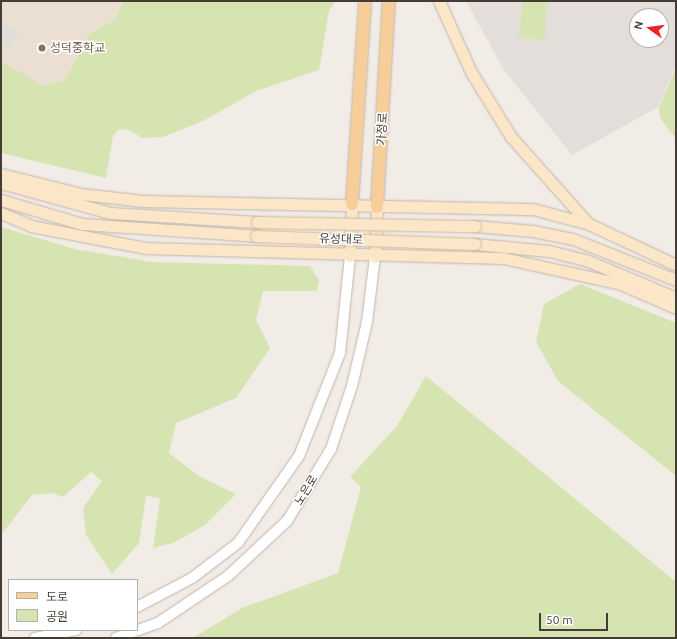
<!DOCTYPE html>
<html>
<head>
<meta charset="utf-8">
<style>
  body { margin:0 }
  #map { position:relative; width:677px; height:639px; overflow:hidden; background:#f2ece6; font-family:Ubuntu,"Noto Sans KR",sans-serif }
  div>[style] { position:absolute }
  .industrial>* { inset:0; background:#e4dedb }
  .education>* { inset:0; background:#eadfd1 }
  .green>* { inset:0; background:#d5e4b1 }
  .parking>* { inset:0; background:#e0dddb }
  .roads { filter:drop-shadow(0 0 1px #c0b5ac) drop-shadow(0 0 1px #c0b5ac) }
  .tertiary>* { height:10px; margin:-5px; padding:0 5px; transform-origin:5px; border-radius:5px; background:#fff }
  .secondary>* { height:11px; margin:-5.5px; padding:0 5.5px; transform-origin:5.5px; border-radius:5.5px; background:#fbe6c7 }
  .primary>* { height:12px; margin:-6px; padding:0 6px; transform-origin:6px; border-radius:6px; background:#f7cd99 }
  .bridges { filter:drop-shadow(0 0 1px #d2ba9b) drop-shadow(0 0 1px #d2ba9b) }
  .secondary-bridge>* { height:11px; margin:-5.5px; padding:0 5.5px; transform-origin:5.5px; border-radius:5.5px; background:#fbe6c7 }
  .dots>* { width:11px; height:11px; translate:-50% -50%; box-sizing:border-box; border:2px solid #fff; border-radius:50% }
  span { translate:-50% -50%; white-space:nowrap; text-align:center; line-height:1.15; -webkit-text-stroke:3px #fff; paint-order:stroke }
  .education-label { font-size:12px; color:#785e54 }
  .left { translate:0 -50%; text-align:left }
  .street-label { font-size:12px; color:#443c36 }
  .frame { position:absolute; inset:0; border:2px solid #443c36; pointer-events:none }
  .legend { position:absolute; left:8px; top:579px; width:130px; height:52px; box-sizing:border-box; background:#fff; border:1px solid #b4b1af; margin:0; padding:5px 7px; list-style:none; font-size:12px; color:#443c36 }
  .legend li { display:flex; align-items:center; gap:8px; height:20px }
  .legend b { width:20px; border:1px solid #b4b1af }
  .north { position:absolute; left:629px; top:8px; width:40px; height:40px; box-sizing:border-box; background:#fff; border:1px solid #b4b1af; border-radius:50%; rotate:284deg; font-size:11px; font-weight:700; line-height:16px; text-align:center; color:#443c36 }
  .north::after { content:''; display:block; margin:auto; width:14px; height:18px; background:#ec2326; clip-path:polygon(50% 0,100% 100%,50% 72%,0 100%) }
  .scale { position:absolute; left:539px; top:613px; width:69px; height:18px; box-sizing:border-box; border:2px solid #443c36; border-top:0; padding-left:5px; font-size:12px; line-height:14px; white-space:nowrap; color:#443c36; -webkit-text-stroke:3px #fff; paint-order:stroke }
</style>
</head>
<body>
<div id="map">
  <div class="industrial">
    <i style="clip-path:polygon(evenodd,466px 1px,676px 1px,676px 65px,658px 107px,572px 155px,504px 70px,466px 1px,637px 16px,661px 16px,661px 40px,637px 40px,637px 16px)"></i>
  </div>
  <div class="education">
    <i style="clip-path:polygon(1px 1px,124px 1px,115px 20px,89px 34px,65px 80px,44px 86px,1px 61px)"></i>
  </div>
  <div class="green">
    <i style="clip-path:polygon(124px 1px,336px 1px,329px 10px,319px 70px,256px 91px,205px 120px,163px 137px,142px 138px,130px 130px,119px 129px,113px 136px,106px 178px,1px 153px,1px 61px,44px 86px,65px 80px,89px 34px,115px 20px)"></i>
    <i style="clip-path:polygon(522px 1px,548px 1px,544px 40px,519px 38px)"></i>
    <i style="clip-path:polygon(676px 67px,676px 139px,660px 118px,659px 107px)"></i>
    <i style="clip-path:polygon(1px 227px,75px 249px,152px 262px,310px 266px,319px 280px,317px 291px,263px 291px,256px 320px,270px 348px,236px 398px,176px 423px,169px 453px,199px 476px,236px 494px,205px 525px,173px 543px,153px 548px,160px 498px,146px 496px,139px 543px,112px 574px,86px 535px,83px 508px,102px 481px,91px 472px,63px 497px,52px 493px,32px 495px,1px 535px)"></i>
    <i style="clip-path:polygon(580px 284px,676px 323px,676px 476px,558px 381px,536px 342px,544px 304px)"></i>
    <i style="clip-path:polygon(426px 376px,676px 582px,676px 638px,193px 638px,242px 608px,338px 573px,361px 487px,350px 477px,397px 426px)"></i>
  </div>
  <div class="parking">
    <i style="clip-path:polygon(1px 23px,19px 32px,10px 49px,1px 44px)"></i>
  </div>
  <div class="roads">
    <div class="tertiary">
      <i style="left:137px;top:607px;width:62px;rotate:-27.8deg"></i>
      <i style="left:192px;top:578px;width:58px;rotate:-37.3deg"></i>
      <i style="left:238px;top:543px;width:106px;rotate:-55deg"></i>
      <i style="left:299px;top:456px;width:111px;rotate:-68.3deg"></i>
      <i style="left:340px;top:353px;width:98px;rotate:-84.1deg"></i>
      <i style="left:35px;top:638px;width:42px;rotate:-11deg"></i>
      <i style="left:116px;top:638px;width:45px;rotate:-19.7deg"></i>
      <i style="left:158px;top:623px;width:84px;rotate:-33.9deg"></i>
      <i style="left:228px;top:576px;width:81px;rotate:-43deg"></i>
      <i style="left:287px;top:521px;width:84px;rotate:-58.6deg"></i>
      <i style="left:331px;top:449px;width:66px;rotate:-71.6deg"></i>
      <i style="left:352px;top:386px;width:66px;rotate:-76.8deg"></i>
      <i style="left:367px;top:322px;width:65px;rotate:-83deg"></i>
    </div>
    <div class="secondary">
      <i style="left:439px;top:1px;width:78px;rotate:65.7deg"></i>
      <i style="left:471px;top:72px;width:76px;rotate:58.4deg"></i>
      <i style="left:511px;top:137px;width:114px;rotate:48.2deg"></i>
      <i style="left:1px;top:174px;width:82px;rotate:14deg"></i>
      <i style="left:81px;top:194px;width:63px;rotate:6.3deg"></i>
      <i style="left:144px;top:201px;width:389px;rotate:1.2deg"></i>
      <i style="left:533px;top:209px;width:58px;rotate:15deg"></i>
      <i style="left:589px;top:224px;width:96px;rotate:25.2deg"></i>
      <i style="left:1px;top:183px;width:114px;rotate:15.3deg"></i>
      <i style="left:111px;top:213px;width:146px;rotate:3.5deg"></i>
      <i style="left:1px;top:200px;width:84px;rotate:16.5deg"></i>
      <i style="left:82px;top:224px;width:174px;rotate:3.9deg"></i>
      <i style="left:1px;top:213px;width:33px;rotate:23deg"></i>
      <i style="left:31px;top:226px;width:116px;rotate:10.9deg"></i>
      <i style="left:145px;top:248px;width:358px;rotate:1.6deg"></i>
      <i style="left:503px;top:258px;width:121px;rotate:12.4deg"></i>
      <i style="left:621px;top:284px;width:60px;rotate:23.6deg"></i>
      <i style="left:475px;top:226px;width:58px;rotate:4.9deg"></i>
      <i style="left:533px;top:231px;width:41px;rotate:11.3deg"></i>
      <i style="left:573px;top:239px;width:111px;rotate:21.7deg"></i>
      <i style="left:475px;top:244px;width:74px;rotate:5.4deg"></i>
      <i style="left:549px;top:251px;width:38px;rotate:14deg"></i>
      <i style="left:586px;top:260px;width:98px;rotate:22.9deg"></i>
      <i style="left:350px;top:256px;width:52px;rotate:-87.8deg"></i>
      <i style="left:375px;top:257px;width:50px;rotate:-87.7deg"></i>
    </div>
    <div class="primary">
      <i style="left:352px;top:204px;width:203px;rotate:-86.3deg"></i>
      <i style="left:377px;top:207px;width:206px;rotate:-86.7deg"></i>
    </div>
  </div>
  <div class="bridges">
    <div class="secondary-bridge">
      <i style="left:257px;top:222px;width:218px;rotate:1.1deg"></i>
      <i style="left:256px;top:236px;width:219px;rotate:2.1deg"></i>
    </div>
  </div>
  <div class="dots">
    <i style="left:42px;top:48px;background:#8d6e63"></i>
  </div>
  <div class="education-label">
    <span class="left" style="left:50px;top:48px">성덕중학교</span>
  </div>
  <div class="street-label">
    <span style="left:382px;top:129px;rotate:-87deg">가정로</span>
    <span style="left:341px;top:239px;rotate:2deg">유성대로</span>
    <span style="left:306px;top:490px;rotate:-59deg">노은로</span>
  </div>
  <div class="frame"></div>
  <ul class="legend">
  <li><b style="height:5px;background:#f7cd99"></b>도로</li>
  <li><b style="height:11px;background:#d5e4b1"></b>공원</li>
  </ul>
  <div class="north">N</div>
  <div class="scale">50 m</div>
</div>
</body>
</html>
